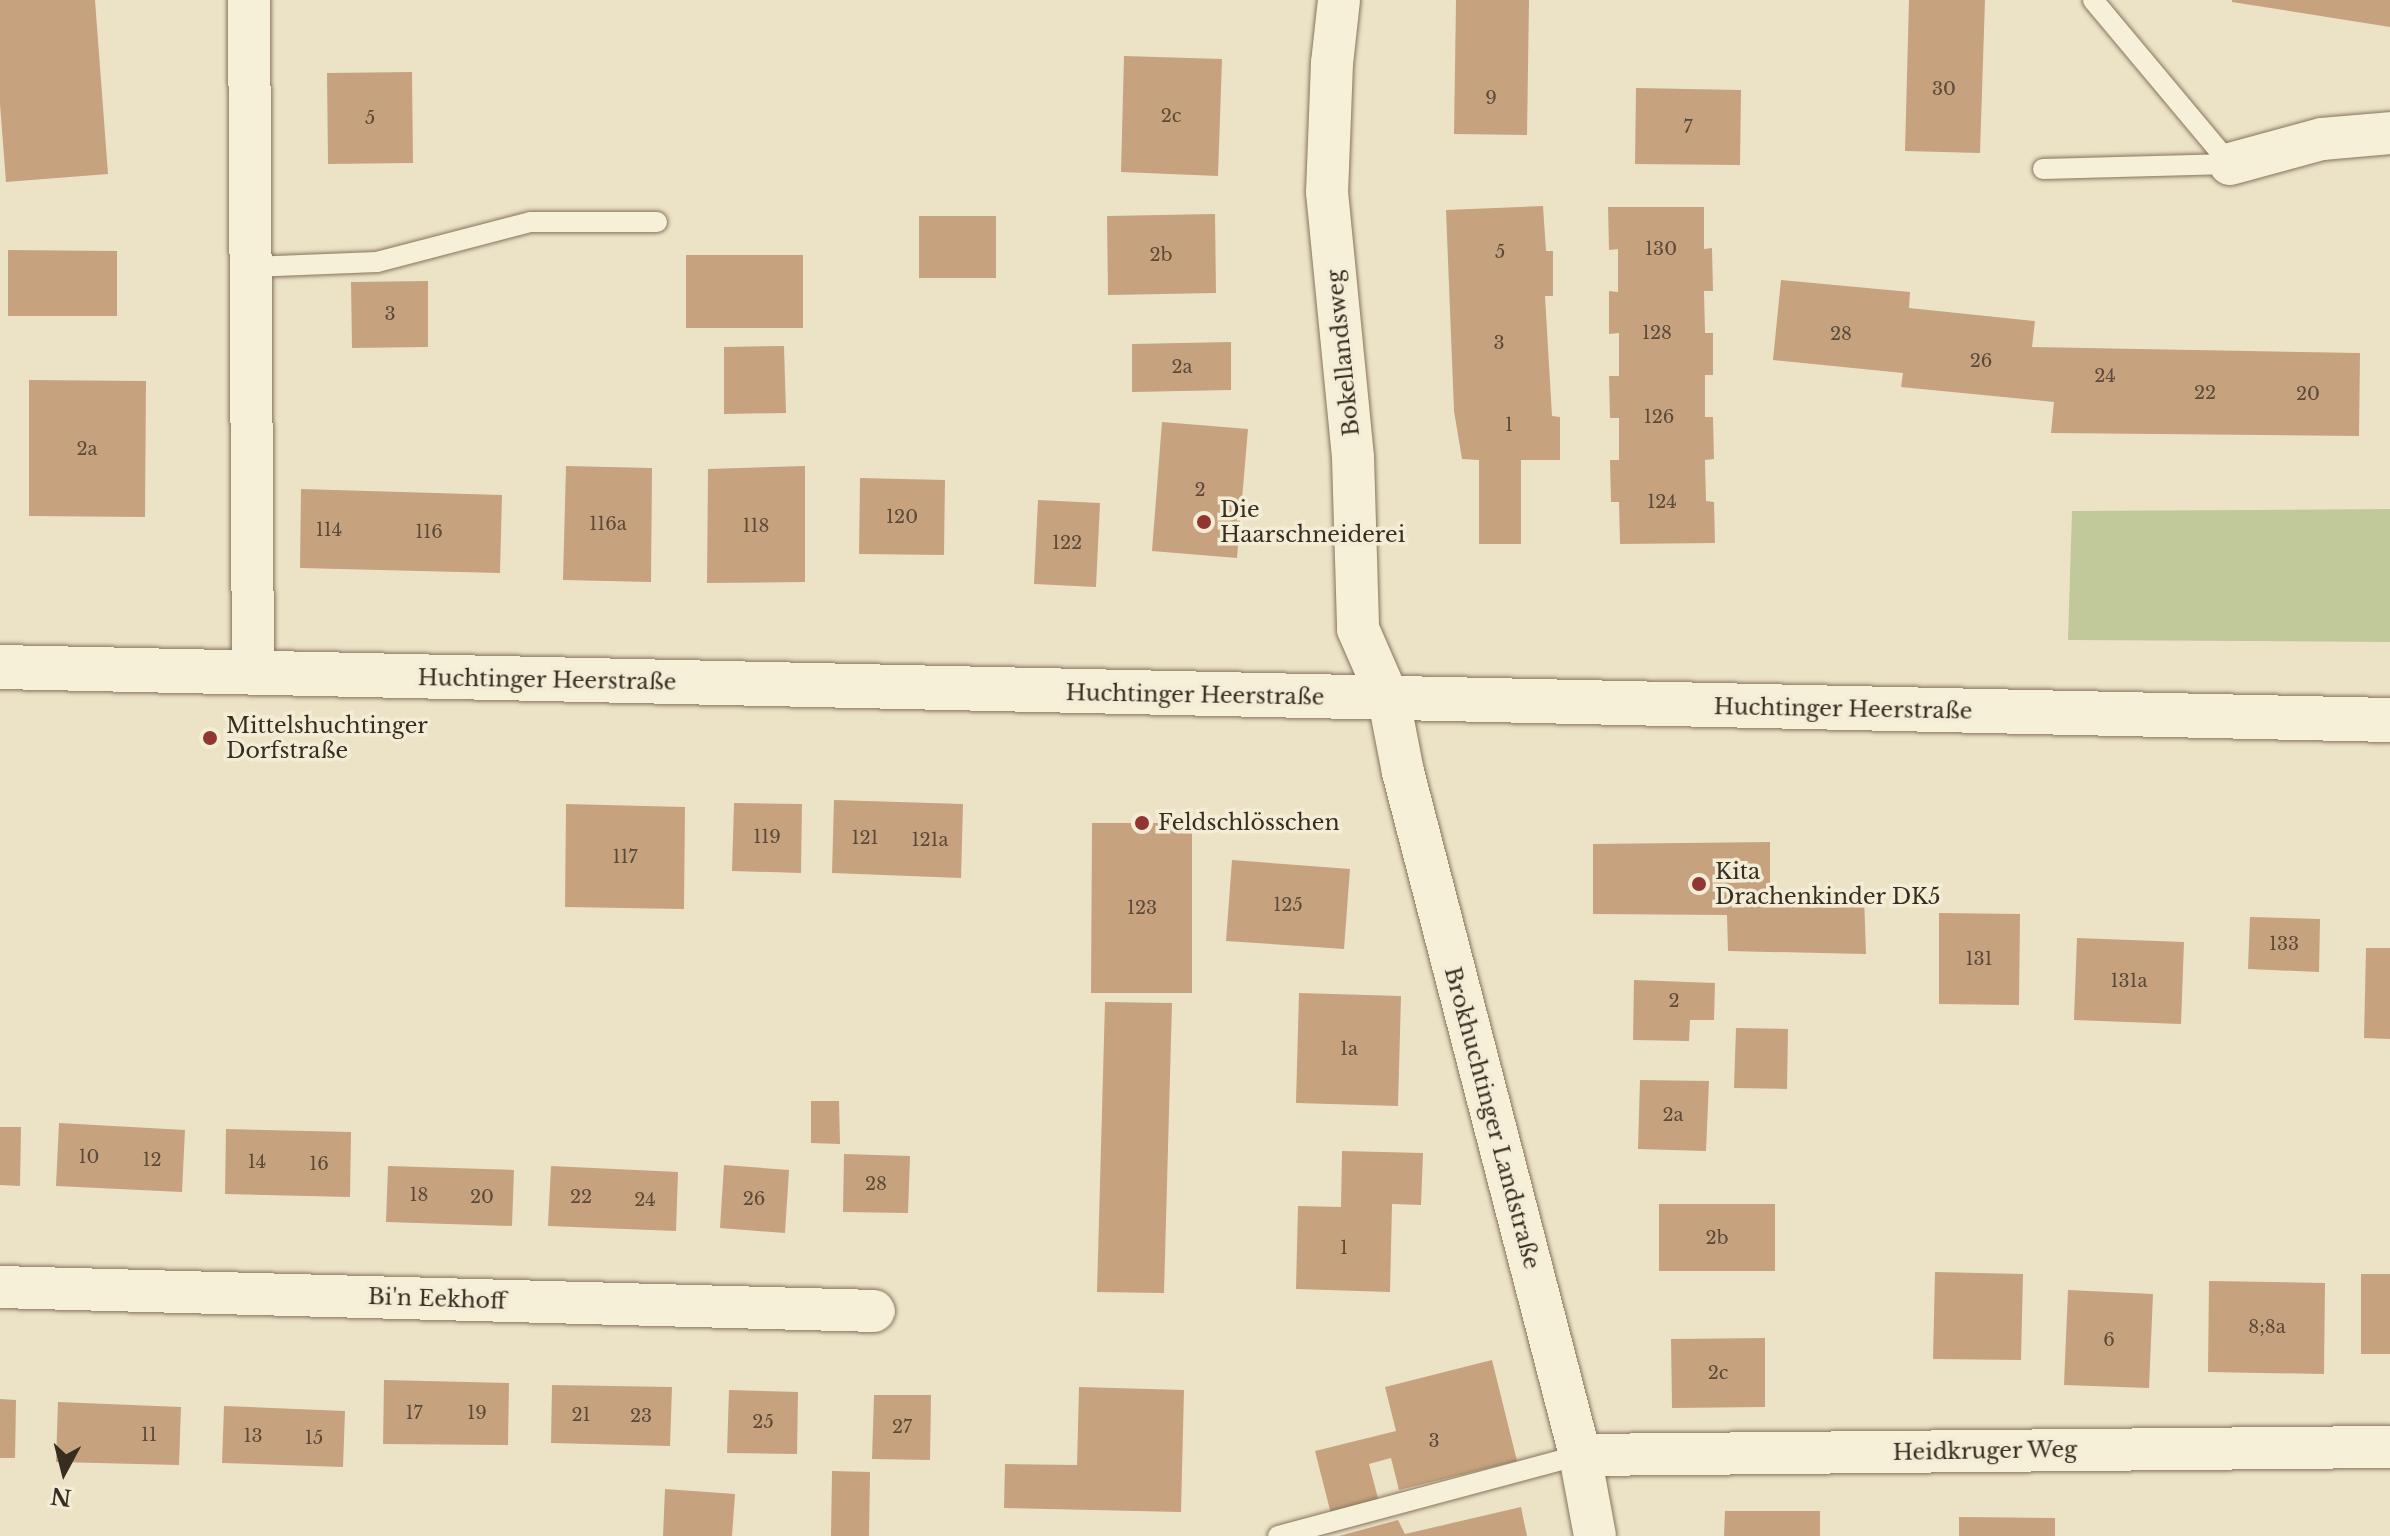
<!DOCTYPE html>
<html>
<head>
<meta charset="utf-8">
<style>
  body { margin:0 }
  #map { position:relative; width:2390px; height:1536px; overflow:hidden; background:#ece3c7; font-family:"Libre Baskerville",serif }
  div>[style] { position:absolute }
  .green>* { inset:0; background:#c1c99b }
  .building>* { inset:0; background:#c7a27f }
  .roads { filter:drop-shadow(0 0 2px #86755d) drop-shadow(0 0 2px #86755d) }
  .service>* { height:20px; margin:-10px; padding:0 10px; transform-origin:10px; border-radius:10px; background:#f7f0d9 }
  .minor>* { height:42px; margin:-21px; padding:0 21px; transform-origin:21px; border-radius:21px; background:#f7f0d9 }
  .secondary>* { height:44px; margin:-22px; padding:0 22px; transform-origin:22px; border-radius:22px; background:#f7f0d9 }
  .dots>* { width:22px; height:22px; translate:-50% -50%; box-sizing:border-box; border:4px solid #f3edd6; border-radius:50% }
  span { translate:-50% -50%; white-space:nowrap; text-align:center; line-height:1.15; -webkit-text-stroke:7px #f3edd6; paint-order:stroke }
  .number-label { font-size:18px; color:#5b4a38 }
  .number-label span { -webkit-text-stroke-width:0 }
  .street-label { font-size:22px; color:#372d20 }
  .poi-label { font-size:22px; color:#372d20 }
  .left { translate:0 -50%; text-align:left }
  .north { position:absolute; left:24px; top:1432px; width:80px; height:80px; -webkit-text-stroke:6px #f3edd6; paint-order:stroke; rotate:187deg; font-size:22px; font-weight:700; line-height:32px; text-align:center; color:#372d20 }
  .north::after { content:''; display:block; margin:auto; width:28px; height:36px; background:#372d20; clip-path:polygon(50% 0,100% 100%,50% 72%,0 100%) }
</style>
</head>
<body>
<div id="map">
  <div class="green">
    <i style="clip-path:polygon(2390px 509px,2390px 642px,2068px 640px,2072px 511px)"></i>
  </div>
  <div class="building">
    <i style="clip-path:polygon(0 0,95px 0,108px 174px,6px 182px,0 104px)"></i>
    <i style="clip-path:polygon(1456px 0,1529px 0,1527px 135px,1454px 134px)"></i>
    <i style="clip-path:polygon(1909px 0,1985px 0,1980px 153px,1905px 151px)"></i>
    <i style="clip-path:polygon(2232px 0,2390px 0,2390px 27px,2232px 2px)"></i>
    <i style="clip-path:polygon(1124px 56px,1222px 59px,1218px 176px,1121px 172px)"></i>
    <i style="clip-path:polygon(412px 72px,413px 163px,328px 164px,327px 73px)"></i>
    <i style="clip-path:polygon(1636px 88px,1741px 90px,1740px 165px,1635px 164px)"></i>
    <i style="clip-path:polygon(1543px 206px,1546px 251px,1553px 251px,1553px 296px,1545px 296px,1552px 416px,1560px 417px,1560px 460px,1521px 460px,1521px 544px,1479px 544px,1479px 460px,1462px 459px,1454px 411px,1446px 210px)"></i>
    <i style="clip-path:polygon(1608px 207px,1704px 207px,1704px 249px,1712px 248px,1713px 291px,1704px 291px,1705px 333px,1713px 333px,1713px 375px,1705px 375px,1705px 417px,1713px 417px,1714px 459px,1705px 460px,1706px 501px,1714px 502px,1715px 543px,1620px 544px,1619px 502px,1611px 502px,1610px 460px,1619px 460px,1619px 418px,1610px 418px,1609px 376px,1619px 376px,1619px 333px,1609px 334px,1609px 291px,1618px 292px,1618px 249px,1609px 250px)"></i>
    <i style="clip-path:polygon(1215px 214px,1216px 293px,1108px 295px,1107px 216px)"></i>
    <i style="clip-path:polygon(919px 216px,996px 216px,996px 278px,919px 278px)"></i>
    <i style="clip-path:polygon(8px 250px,117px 251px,117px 316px,8px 316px)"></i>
    <i style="clip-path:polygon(686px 255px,803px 255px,803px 328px,686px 328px)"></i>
    <i style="clip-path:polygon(1781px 280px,1910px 292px,1909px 308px,2035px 321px,2032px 347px,2360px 353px,2359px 436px,2051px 433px,2054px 402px,1901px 387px,1903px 373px,1773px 360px)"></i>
    <i style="clip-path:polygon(428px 281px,428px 347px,352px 348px,351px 282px)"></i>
    <i style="clip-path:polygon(1231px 342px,1231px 390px,1132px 392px,1132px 344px)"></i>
    <i style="clip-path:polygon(784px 346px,786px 413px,724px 414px,724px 347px)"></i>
    <i style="clip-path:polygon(29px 380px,146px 381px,145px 517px,29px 516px)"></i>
    <i style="clip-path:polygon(1162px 422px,1248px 429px,1237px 558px,1152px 551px)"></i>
    <i style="clip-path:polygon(566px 466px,652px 468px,651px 582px,563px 580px)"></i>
    <i style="clip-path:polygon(805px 466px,805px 582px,707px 583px,708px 469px)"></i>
    <i style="clip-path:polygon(860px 478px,945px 480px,944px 555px,859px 554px)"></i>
    <i style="clip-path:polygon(301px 489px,502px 495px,500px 573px,300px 568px)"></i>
    <i style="clip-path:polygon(1038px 500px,1100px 503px,1096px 587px,1034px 584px)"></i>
    <i style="clip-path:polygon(834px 800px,963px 804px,961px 878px,832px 873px)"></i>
    <i style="clip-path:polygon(734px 803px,802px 804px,801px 873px,732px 871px)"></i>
    <i style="clip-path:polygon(566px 804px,685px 807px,684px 909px,565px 907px)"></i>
    <i style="clip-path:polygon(1092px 823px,1192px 823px,1192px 993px,1091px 993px)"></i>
    <i style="clip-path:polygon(1770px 842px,1770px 894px,1864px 896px,1866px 954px,1728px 951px,1727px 915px,1593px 914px,1593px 844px)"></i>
    <i style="clip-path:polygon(1232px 860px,1350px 869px,1344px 949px,1226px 941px)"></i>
    <i style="clip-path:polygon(1939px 913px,2020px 914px,2019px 1005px,1939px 1004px)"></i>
    <i style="clip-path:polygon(2250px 917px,2320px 919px,2319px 972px,2248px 969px)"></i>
    <i style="clip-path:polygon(2077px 938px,2184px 942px,2181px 1024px,2074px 1020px)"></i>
    <i style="clip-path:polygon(2366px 948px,2390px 948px,2390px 1039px,2364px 1038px)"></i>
    <i style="clip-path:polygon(1634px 980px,1715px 983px,1714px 1020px,1690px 1020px,1689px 1041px,1633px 1040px)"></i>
    <i style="clip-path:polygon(1299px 993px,1401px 996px,1398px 1106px,1296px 1103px)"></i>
    <i style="clip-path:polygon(1105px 1002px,1172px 1003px,1164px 1293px,1097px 1292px)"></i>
    <i style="clip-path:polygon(1736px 1028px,1788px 1029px,1787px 1089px,1734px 1088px)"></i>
    <i style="clip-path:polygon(1640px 1080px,1709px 1081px,1706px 1151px,1638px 1149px)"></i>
    <i style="clip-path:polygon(811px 1101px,839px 1101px,840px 1144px,811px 1143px)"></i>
    <i style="clip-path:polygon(59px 1123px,185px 1130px,182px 1192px,56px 1186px)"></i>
    <i style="clip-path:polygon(0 1127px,21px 1127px,20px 1186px,0 1185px)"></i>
    <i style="clip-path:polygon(226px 1129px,351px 1132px,350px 1197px,225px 1194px)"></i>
    <i style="clip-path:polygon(1342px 1151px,1423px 1153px,1421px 1205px,1392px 1204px,1390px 1292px,1296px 1289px,1298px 1206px,1341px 1207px)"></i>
    <i style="clip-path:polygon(844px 1154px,910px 1156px,908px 1213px,843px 1212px)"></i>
    <i style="clip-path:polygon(724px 1165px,789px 1170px,785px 1233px,720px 1228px)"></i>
    <i style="clip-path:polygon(388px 1166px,514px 1170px,512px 1226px,386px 1222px)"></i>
    <i style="clip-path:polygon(551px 1166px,678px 1172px,676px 1231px,548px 1226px)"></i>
    <i style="clip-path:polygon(1659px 1204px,1775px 1204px,1775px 1271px,1659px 1271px)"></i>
    <i style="clip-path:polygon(1935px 1272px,2023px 1274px,2021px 1360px,1933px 1359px)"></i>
    <i style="clip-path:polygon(2361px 1274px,2390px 1274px,2390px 1354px,2361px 1354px)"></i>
    <i style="clip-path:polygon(2209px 1281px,2325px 1283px,2324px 1374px,2208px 1372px)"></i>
    <i style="clip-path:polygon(2068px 1290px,2153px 1294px,2149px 1388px,2064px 1385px)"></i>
    <i style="clip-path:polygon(1765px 1338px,1765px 1407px,1672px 1408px,1671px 1339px)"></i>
    <i style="clip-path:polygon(1492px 1360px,1517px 1461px,1399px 1490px,1391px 1458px,1369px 1464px,1379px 1502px,1331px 1514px,1315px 1451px,1396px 1431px,1385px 1387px)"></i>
    <i style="clip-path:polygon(384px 1380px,509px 1383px,508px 1445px,383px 1444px)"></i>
    <i style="clip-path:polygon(552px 1385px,672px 1387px,670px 1446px,551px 1443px)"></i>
    <i style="clip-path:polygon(1079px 1387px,1184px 1390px,1181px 1512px,1004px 1508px,1005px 1464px,1077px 1465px)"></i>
    <i style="clip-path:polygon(729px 1390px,798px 1392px,797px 1454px,727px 1453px)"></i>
    <i style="clip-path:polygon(874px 1395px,931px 1395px,930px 1460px,872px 1459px)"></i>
    <i style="clip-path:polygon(0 1399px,16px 1400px,15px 1458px,0 1458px)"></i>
    <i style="clip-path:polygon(58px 1402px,181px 1407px,179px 1465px,56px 1462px)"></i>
    <i style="clip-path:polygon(224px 1406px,345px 1411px,343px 1467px,222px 1463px)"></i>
    <i style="clip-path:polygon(832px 1471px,870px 1472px,869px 1536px,831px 1536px)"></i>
    <i style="clip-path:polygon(665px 1489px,735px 1494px,732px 1536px,663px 1536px)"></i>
    <i style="clip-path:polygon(1521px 1507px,1527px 1536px,1339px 1536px,1398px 1520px,1405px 1534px)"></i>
    <i style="clip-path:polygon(1725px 1511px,1820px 1511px,1820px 1536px,1724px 1536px)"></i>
    <i style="clip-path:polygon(1959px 1517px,2055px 1518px,2055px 1536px,1959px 1536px)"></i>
  </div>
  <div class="roads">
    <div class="service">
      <i style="left:2093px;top:0;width:214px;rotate:50.1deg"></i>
      <i style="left:2043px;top:169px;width:187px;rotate:-1.5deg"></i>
      <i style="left:251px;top:267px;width:126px;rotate:-2.3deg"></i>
      <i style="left:377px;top:262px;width:159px;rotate:-14.6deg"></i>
      <i style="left:531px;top:222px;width:126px"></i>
      <i style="left:1278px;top:1536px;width:313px;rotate:-15deg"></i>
    </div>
    <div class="minor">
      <i style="left:249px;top:0;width:673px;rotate:89.66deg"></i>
      <i style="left:1339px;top:0;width:63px;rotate:96.3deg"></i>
      <i style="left:1332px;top:63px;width:129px;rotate:92.2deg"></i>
      <i style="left:1327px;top:192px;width:266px;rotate:84.4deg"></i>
      <i style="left:1353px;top:457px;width:172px;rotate:88.3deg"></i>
      <i style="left:1358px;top:629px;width:77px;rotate:66.4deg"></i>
      <i style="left:1389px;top:700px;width:73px;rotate:79deg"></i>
      <i style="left:1403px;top:772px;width:706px;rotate:75.47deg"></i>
      <i style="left:1580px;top:1455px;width:82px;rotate:79.5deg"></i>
      <i style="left:2230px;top:164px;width:95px;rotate:-15.2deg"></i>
      <i style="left:2322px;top:139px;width:68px;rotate:-5deg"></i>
      <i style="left:0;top:1287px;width:874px;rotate:1.57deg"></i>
      <i style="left:1580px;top:1455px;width:810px;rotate:-0.57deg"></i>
    </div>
    <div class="secondary">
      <i style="left:0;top:667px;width:2391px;rotate:1.27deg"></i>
    </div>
  </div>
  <div class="dots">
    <i style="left:1204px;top:522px;background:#913631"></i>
    <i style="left:210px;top:738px;background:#913631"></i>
    <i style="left:1142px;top:823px;background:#913631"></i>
    <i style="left:1699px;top:884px;background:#913631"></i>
  </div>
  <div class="number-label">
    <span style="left:1944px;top:89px">30</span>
    <span style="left:1491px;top:98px">9</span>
    <span style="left:1171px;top:116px">2c</span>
    <span style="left:370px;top:118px">5</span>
    <span style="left:1688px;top:127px">7</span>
    <span style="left:1661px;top:249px">130</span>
    <span style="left:1500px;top:252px">5</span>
    <span style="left:1161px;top:255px">2b</span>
    <span style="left:390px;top:314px">3</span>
    <span style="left:1657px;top:333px">128</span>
    <span style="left:1841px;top:334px">28</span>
    <span style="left:1499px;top:343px">3</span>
    <span style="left:1981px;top:361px">26</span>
    <span style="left:1182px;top:367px">2a</span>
    <span style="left:2105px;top:376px">24</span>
    <span style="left:2205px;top:393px">22</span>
    <span style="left:2308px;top:394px">20</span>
    <span style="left:1659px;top:417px">126</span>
    <span style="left:1509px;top:425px">1</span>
    <span style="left:87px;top:449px">2a</span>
    <span style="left:1200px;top:490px">2</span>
    <span style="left:1662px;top:502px">124</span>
    <span style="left:902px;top:517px">120</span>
    <span style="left:608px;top:524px">116a</span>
    <span style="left:756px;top:526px">118</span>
    <span style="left:329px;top:530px">114</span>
    <span style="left:429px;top:532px">116</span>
    <span style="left:1067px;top:543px">122</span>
    <span style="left:767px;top:837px">119</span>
    <span style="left:865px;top:838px">121</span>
    <span style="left:930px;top:840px">121a</span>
    <span style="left:625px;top:857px">117</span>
    <span style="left:1288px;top:905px">125</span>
    <span style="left:1142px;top:908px">123</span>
    <span style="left:2284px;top:944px">133</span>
    <span style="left:1979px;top:959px">131</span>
    <span style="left:2129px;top:981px">131a</span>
    <span style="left:1674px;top:1001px">2</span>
    <span style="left:1349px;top:1049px">1a</span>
    <span style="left:1673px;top:1115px">2a</span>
    <span style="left:89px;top:1157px">10</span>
    <span style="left:152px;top:1160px">12</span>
    <span style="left:257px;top:1162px">14</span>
    <span style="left:319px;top:1164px">16</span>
    <span style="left:876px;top:1184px">28</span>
    <span style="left:419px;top:1195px">18</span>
    <span style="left:482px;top:1197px">20</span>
    <span style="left:581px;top:1197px">22</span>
    <span style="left:754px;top:1199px">26</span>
    <span style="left:645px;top:1200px">24</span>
    <span style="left:1717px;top:1238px">2b</span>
    <span style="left:1344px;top:1248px">1</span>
    <span style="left:2267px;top:1327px">8;8a</span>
    <span style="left:2109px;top:1340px">6</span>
    <span style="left:1718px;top:1373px">2c</span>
    <span style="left:414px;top:1413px">17</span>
    <span style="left:477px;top:1413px">19</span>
    <span style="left:581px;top:1415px">21</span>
    <span style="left:641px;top:1416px">23</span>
    <span style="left:763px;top:1422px">25</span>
    <span style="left:902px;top:1427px">27</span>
    <span style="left:149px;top:1435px">11</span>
    <span style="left:253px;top:1436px">13</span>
    <span style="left:314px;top:1438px">15</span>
    <span style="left:1434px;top:1441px">3</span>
  </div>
  <div class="street-label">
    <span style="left:1343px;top:353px;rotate:-96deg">Bokellandsweg</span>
    <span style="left:547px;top:680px;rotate:1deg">Huchtinger Heerstraße</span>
    <span style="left:1195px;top:695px;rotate:1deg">Huchtinger Heerstraße</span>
    <span style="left:1843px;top:709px;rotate:1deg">Huchtinger Heerstraße</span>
    <span style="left:1492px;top:1118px;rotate:75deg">Brokhuchtinger Landstraße</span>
    <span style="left:437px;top:1299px;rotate:2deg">Bi'n Eekhoff</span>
    <span style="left:1985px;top:1451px;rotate:-1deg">Heidkruger Weg</span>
  </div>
  <div class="poi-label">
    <span class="left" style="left:1220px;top:522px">Die<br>Haarschneiderei</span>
    <span class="left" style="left:226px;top:738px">Mittelshuchtinger<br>Dorfstraße</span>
    <span class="left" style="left:1158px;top:823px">Feldschlösschen</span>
    <span class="left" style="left:1715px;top:884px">Kita<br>Drachenkinder DK5</span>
  </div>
  <div class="north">N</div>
</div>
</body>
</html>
